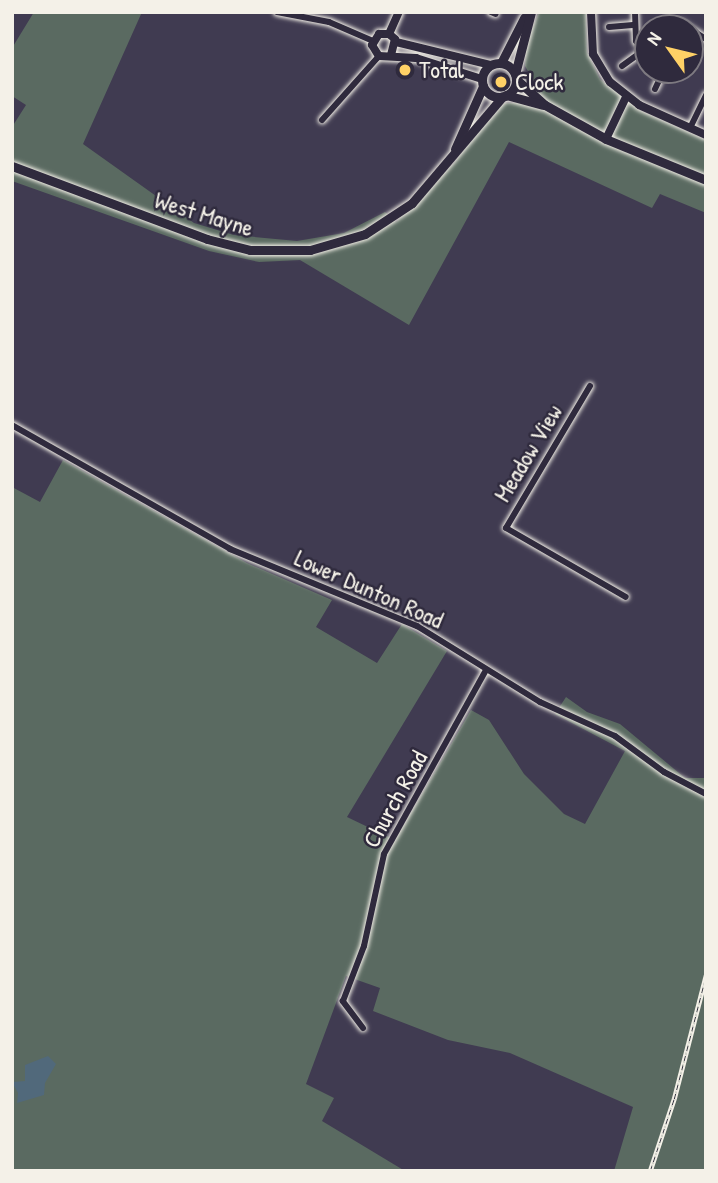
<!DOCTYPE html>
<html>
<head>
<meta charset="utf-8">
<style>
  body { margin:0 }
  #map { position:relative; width:718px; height:1183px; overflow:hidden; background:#403b51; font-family:"Patrick Hand",sans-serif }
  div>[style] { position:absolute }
  .green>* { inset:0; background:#5a6a61 }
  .water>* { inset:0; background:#51697b }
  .roads { filter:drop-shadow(0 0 2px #f4f1e8) drop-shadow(0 0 2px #f4f1e8) }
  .minor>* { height:6px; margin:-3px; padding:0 3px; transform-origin:3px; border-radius:3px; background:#2f2a3d }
  .tertiary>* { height:8px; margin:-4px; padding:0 4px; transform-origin:4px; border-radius:4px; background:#2f2a3d }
  .secondary>* { height:9px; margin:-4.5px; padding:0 4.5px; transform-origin:4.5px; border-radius:4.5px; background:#2f2a3d }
  .secondary>.ring { margin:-4.5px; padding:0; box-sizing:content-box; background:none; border:9px solid #2f2a3d; border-radius:50% }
  .rail>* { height:4.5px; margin-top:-2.25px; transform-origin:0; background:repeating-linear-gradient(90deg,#2f2a3d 0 5px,#f4f1e8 0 10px); box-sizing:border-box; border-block:2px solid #f4f1e8 }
  .dots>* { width:19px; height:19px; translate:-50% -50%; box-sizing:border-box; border:4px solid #2f2a3d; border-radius:50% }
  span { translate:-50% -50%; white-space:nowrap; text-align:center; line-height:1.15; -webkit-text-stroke:5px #2f2a3d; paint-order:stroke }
  .poi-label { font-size:24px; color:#f4f1e8 }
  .left { translate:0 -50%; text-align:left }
  .street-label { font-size:24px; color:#f4f1e8 }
  .frame { position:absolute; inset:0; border:14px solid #f4f1e8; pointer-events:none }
  .north { position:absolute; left:634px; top:14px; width:70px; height:70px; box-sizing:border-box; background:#2f2a3d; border:2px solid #7e7a81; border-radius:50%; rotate:304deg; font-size:19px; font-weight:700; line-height:28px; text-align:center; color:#f4f1e8 }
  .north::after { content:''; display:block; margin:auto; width:24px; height:32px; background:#ffd166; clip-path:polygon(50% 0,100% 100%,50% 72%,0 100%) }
</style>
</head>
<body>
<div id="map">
  <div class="green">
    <i style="clip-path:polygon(34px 12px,142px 12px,83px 144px,194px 223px,234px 235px,297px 241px,344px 233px,385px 212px,396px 222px,454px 163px,492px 113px,505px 103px,533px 103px,538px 89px,525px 66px,526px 44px,539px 12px,586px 12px,587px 52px,600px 79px,639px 110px,706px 140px,706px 213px,660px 194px,652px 208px,509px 142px,409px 325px,300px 260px,259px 262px,209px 251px,12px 181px,12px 127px,26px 105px,12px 96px,12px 48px)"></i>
    <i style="clip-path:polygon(63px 460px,247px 563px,332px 600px,316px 627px,377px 663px,402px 624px,447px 651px,347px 817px,395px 840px,471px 710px,489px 720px,524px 774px,564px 814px,585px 824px,625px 751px,555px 714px,566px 697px,587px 712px,620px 724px,685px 778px,706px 778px,706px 1171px,614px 1171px,633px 1107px,510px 1053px,448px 1040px,373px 1011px,380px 988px,346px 976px,306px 1084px,334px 1098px,322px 1121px,405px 1171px,12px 1171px,12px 487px,40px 502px)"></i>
  </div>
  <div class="water">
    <i style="clip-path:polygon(48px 1056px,56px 1064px,45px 1083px,44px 1095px,17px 1103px,18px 1093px,12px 1082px,25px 1081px,25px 1065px)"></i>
  </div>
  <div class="roads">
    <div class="minor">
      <i style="left:277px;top:12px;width:53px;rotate:10.9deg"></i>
      <i style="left:329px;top:22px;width:48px;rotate:23.4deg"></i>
      <i style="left:491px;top:12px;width:5px;rotate:22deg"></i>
      <i style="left:635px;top:12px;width:29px;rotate:88deg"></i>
      <i style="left:636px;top:41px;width:18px;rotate:49deg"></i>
      <i style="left:681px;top:23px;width:30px;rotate:33deg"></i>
      <i style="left:609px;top:27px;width:24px;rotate:-5deg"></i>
      <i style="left:622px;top:66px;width:26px;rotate:-36deg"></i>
      <i style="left:673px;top:70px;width:3px;rotate:18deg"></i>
      <i style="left:655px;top:89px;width:21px;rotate:-65deg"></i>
      <i style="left:322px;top:120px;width:86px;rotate:-48.3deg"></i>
      <i style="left:690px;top:128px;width:37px;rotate:-64deg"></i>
      <i style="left:590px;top:386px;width:165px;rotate:120.6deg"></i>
      <i style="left:506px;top:528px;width:138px;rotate:29.9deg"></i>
      <i style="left:12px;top:425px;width:251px;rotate:29.6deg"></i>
      <i style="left:230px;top:549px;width:202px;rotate:22.4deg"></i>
      <i style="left:417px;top:626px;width:145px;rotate:31.7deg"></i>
      <i style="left:540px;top:702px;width:82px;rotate:24.4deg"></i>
      <i style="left:615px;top:736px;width:61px;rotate:36.3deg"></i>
      <i style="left:664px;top:772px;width:47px;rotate:27.6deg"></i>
      <i style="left:363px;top:1028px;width:34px;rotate:-127deg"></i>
      <i style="left:343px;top:1001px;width:59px;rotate:-69.1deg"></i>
      <i style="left:364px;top:946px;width:94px;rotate:-77.7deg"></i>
      <i style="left:384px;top:854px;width:210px;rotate:-61deg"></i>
    </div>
    <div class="tertiary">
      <i style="left:591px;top:12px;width:42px;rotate:87.3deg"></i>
      <i style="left:593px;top:54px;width:33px;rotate:59deg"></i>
      <i style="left:610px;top:82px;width:37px;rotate:38deg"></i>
      <i style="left:639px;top:105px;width:73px;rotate:24.1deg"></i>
      <i style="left:389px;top:34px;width:24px;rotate:-66deg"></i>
      <i style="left:396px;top:42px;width:98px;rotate:13.6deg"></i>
      <i style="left:391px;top:55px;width:16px;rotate:-76deg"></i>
      <i style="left:395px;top:39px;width:8px;rotate:-140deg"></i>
      <i style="left:389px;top:34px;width:10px;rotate:180deg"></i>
      <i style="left:379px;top:34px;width:13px;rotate:122deg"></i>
      <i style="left:372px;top:45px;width:13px;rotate:58deg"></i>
      <i style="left:379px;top:56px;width:37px;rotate:3deg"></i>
      <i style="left:416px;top:58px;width:69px;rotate:17.7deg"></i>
      <i style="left:606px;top:139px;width:47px;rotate:-64.5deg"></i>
    </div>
    <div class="secondary">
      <i style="left:501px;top:63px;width:51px;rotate:-62.9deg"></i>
      <i class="ring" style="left:482px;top:63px;width:25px;height:25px"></i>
      <i style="left:515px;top:74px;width:64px;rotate:-75.5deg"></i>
      <i style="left:516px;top:79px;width:39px;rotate:42deg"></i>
      <i style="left:545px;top:105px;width:70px;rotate:29.1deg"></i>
      <i style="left:606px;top:139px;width:108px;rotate:22.3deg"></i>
      <i style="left:506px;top:95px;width:38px;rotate:15deg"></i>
      <i style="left:455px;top:149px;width:69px;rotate:-66deg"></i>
      <i style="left:12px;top:166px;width:208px;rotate:20.5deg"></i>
      <i style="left:207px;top:239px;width:44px;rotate:14.3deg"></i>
      <i style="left:250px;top:250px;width:60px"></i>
      <i style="left:310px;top:250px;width:57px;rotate:-16.2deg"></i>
      <i style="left:365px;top:234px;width:56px;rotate:-33.4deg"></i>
      <i style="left:412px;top:203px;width:140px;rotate:-49.6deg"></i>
    </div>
  </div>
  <div class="rail">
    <i style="left:650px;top:1171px;width:76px;rotate:-71.6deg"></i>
    <i style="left:674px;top:1099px;width:128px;rotate:-75.5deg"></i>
  </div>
  <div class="dots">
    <i style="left:405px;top:70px;background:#ffd166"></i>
    <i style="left:501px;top:82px;background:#ffd166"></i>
  </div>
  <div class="poi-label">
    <span class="left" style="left:419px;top:70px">Total</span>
    <span class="left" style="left:515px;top:82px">Clock</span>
  </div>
  <div class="street-label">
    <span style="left:204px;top:214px;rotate:17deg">West Mayne</span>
    <span style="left:528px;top:453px;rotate:-59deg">Meadow View</span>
    <span style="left:369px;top:589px;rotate:24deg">Lower Dunton Road</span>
    <span style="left:395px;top:799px;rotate:-61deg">Church Road</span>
  </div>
  <div class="frame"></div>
  <div class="north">N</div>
</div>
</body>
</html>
